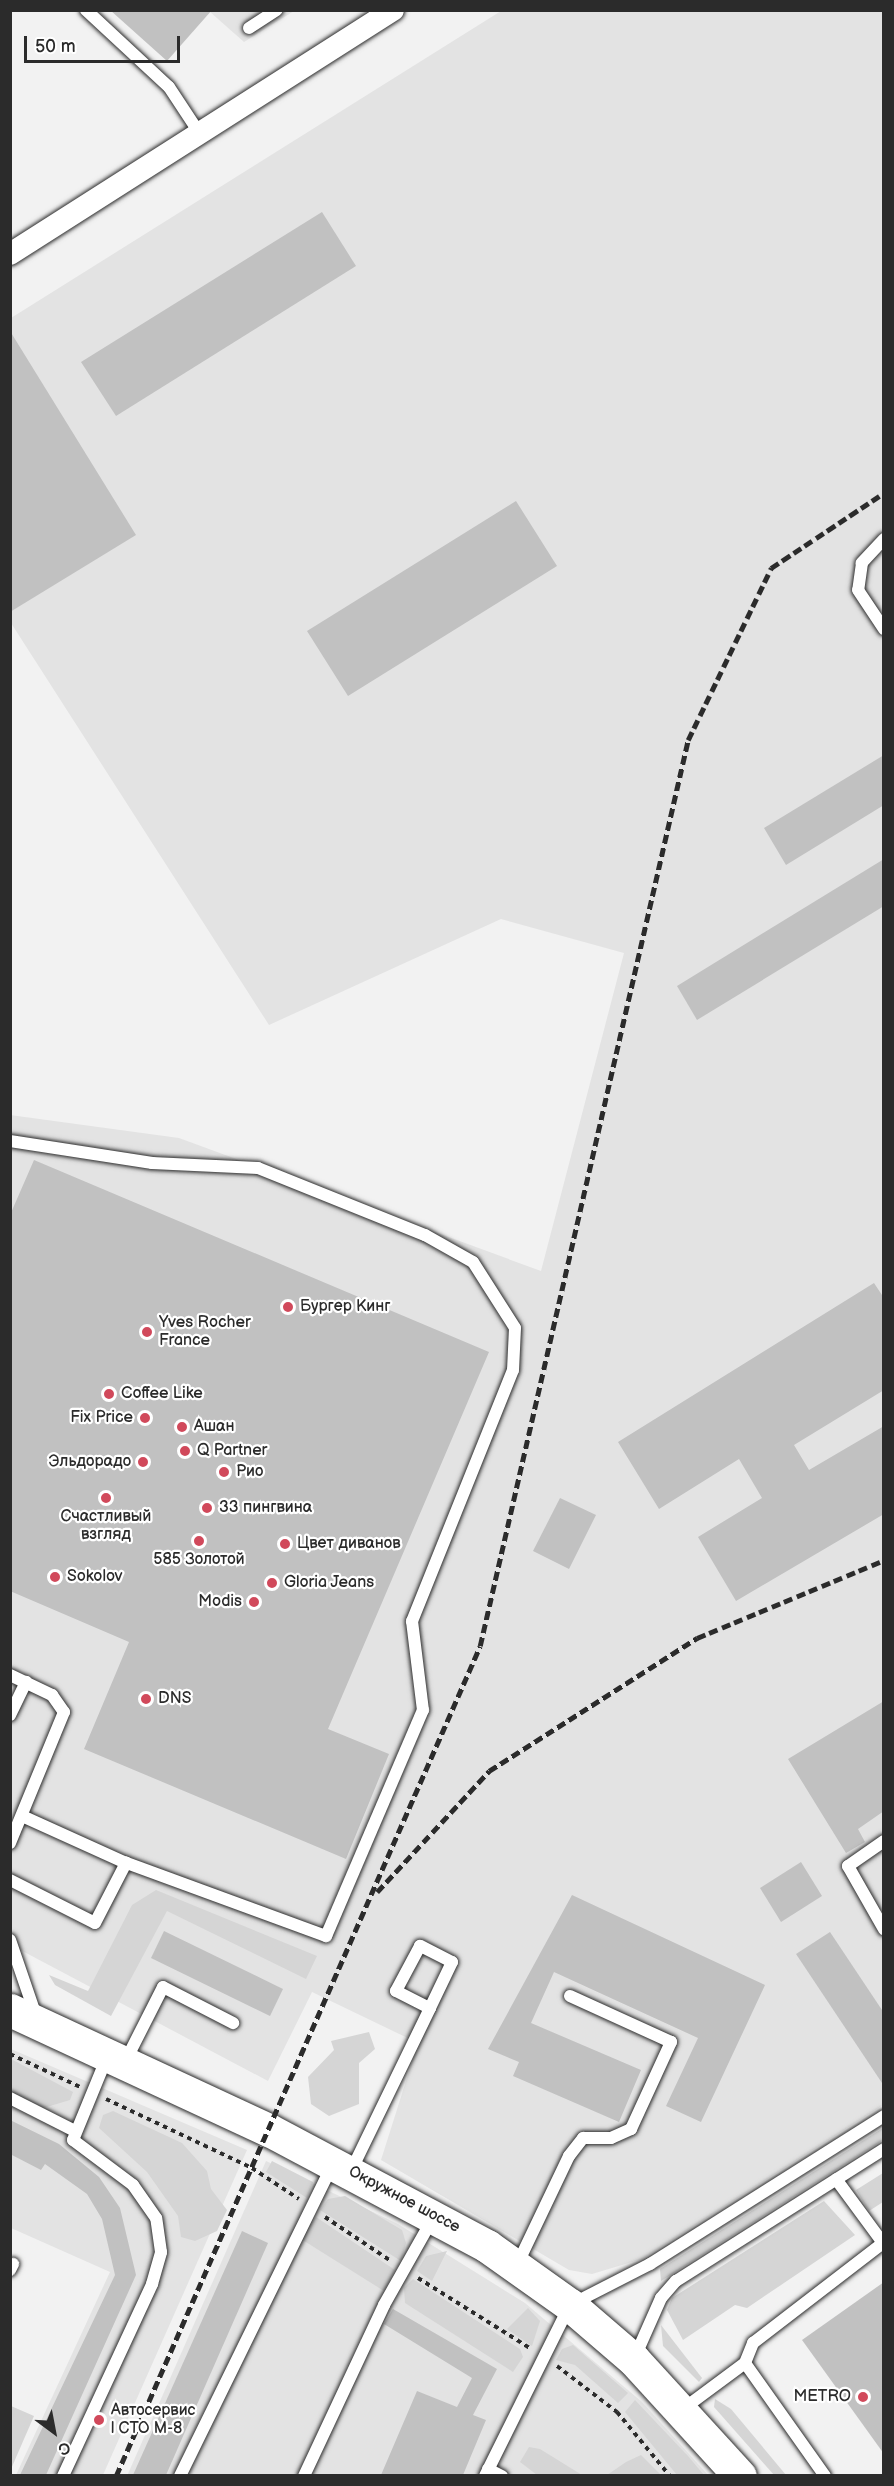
<!DOCTYPE html>
<html>
<head>
<meta charset="utf-8">
<style>
  body { margin:0 }
  #map { position:relative; width:894px; height:2486px; overflow:hidden; background:#f2f2f2; font-family:"Balsamiq Sans",sans-serif }
  div>[style] { position:absolute }
  .built>* { inset:0; background:#e3e3e3 }
  .green>* { inset:0; background:#d5d5d5 }
  .building>* { inset:0; background:#c1c1c1 }
  .path>* { height:4px; margin-top:-2px; transform-origin:0; background:repeating-linear-gradient(90deg,#2b2b2b 0 4.5px,transparent 0 9px) }
  .roads { filter:drop-shadow(0 0 2px #2b2b2b) drop-shadow(0 0 2px #2b2b2b) }
  .service>* { height:12px; margin:-6px; padding:0 6px; transform-origin:6px; border-radius:6px; background:#fff }
  .minor>* { height:22px; margin:-11px; padding:0 11px; transform-origin:11px; border-radius:11px; background:#fff }
  .primary>* { height:33px; margin:-16.5px; padding:0 16.5px; transform-origin:16.5px; border-radius:16.5px; background:#fff }
  .rail>* { height:4.5px; margin-top:-2.25px; transform-origin:0; background:repeating-linear-gradient(90deg,#2b2b2b 0 9px,transparent 0 13.5px) }
  .dots>* { width:16px; height:16px; translate:-50% -50%; box-sizing:border-box; border:3px solid #fff; border-radius:50% }
  span { translate:-50% -50%; white-space:nowrap; text-align:center; line-height:1.15; -webkit-text-stroke:4.5px #fff; paint-order:stroke }
  .poi-label { font-size:16px; color:#2b2b2b }
  .left { translate:0 -50%; text-align:left }
  .right { translate:-100% -50%; text-align:right }
  .street-label { font-size:16px; color:#2b2b2b }
  .frame { position:absolute; inset:0; border:12px solid #2b2b2b; pointer-events:none }
  .north { position:absolute; left:24px; top:2402px; width:60px; height:60px; -webkit-text-stroke:4px #fff; paint-order:stroke; rotate:148deg; font-size:16px; font-weight:700; line-height:24px; text-align:center; color:#2b2b2b }
  .north::after { content:''; display:block; margin:auto; width:21px; height:27px; background:#2b2b2b; clip-path:polygon(50% 0,100% 100%,50% 72%,0 100%) }
  .scale { position:absolute; left:24px; top:36px; width:156px; height:27px; box-sizing:border-box; border:3px solid #2b2b2b; border-top:0; padding-left:8px; font-size:18px; line-height:21px; white-space:nowrap; color:#2b2b2b; -webkit-text-stroke:4px #fff; paint-order:stroke }
</style>
</head>
<body>
<div id="map">
  <div class="built">
    <i style="clip-path:polygon(209px 11px,294px 11px,244px 42px)"></i>
    <i style="clip-path:polygon(501px 11px,883px 11px,883px 2105px,642px 2259px,592px 2274px,569px 2270px,381px 2160px,418px 2043px,312px 1992px,268px 2081px,11px 1945px,10px 1115px,179px 1138px,541px 1271px,624px 953px,501px 919px,269px 1025px,11px 623px,11px 318px)"></i>
    <i style="clip-path:polygon(11px 2049px,247px 2150px,103px 2475px,16px 2475px,110px 2272px,11px 2228px)"></i>
    <i style="clip-path:polygon(266px 2161px,398px 2224px,525px 2303px,642px 2402px,708px 2475px,127px 2476px)"></i>
  </div>
  <div class="green">
    <i style="clip-path:polygon(156px 1890px,317px 1956px,306px 1979px,167px 1911px,111px 2016px,55px 1985px,49px 1975px,88px 1991px,132px 1905px)"></i>
    <i style="clip-path:polygon(369px 2032px,375px 2049px,359px 2063px,359px 2104px,329px 2116px,311px 2104px,308px 2077px,334px 2050px,331px 2041px)"></i>
    <i style="clip-path:polygon(11px 2059px,73px 2092px,70px 2100px,40px 2109px,11px 2099px)"></i>
    <i style="clip-path:polygon(113px 2111px,182px 2143px,207px 2171px,211px 2189px,227px 2210px,217px 2231px,195px 2241px,181px 2237px,178px 2216px,147px 2172px,99px 2128px,103px 2115px)"></i>
    <i style="clip-path:polygon(883px 2128px,883px 2140px,661px 2281px,660px 2269px)"></i>
    <i style="clip-path:polygon(272px 2161px,313px 2182px,307px 2198px,266px 2172px)"></i>
    <i style="clip-path:polygon(883px 2173px,883px 2202px,869px 2211px,856px 2190px)"></i>
    <i style="clip-path:polygon(345px 2196px,402px 2230px,406px 2243px,401px 2261px,320px 2210px,328px 2199px)"></i>
    <i style="clip-path:polygon(824px 2201px,855px 2235px,747px 2308px,735px 2305px,683px 2340px,667px 2310px,672px 2298px)"></i>
    <i style="clip-path:polygon(316px 2217px,395px 2270px,384px 2291px,301px 2239px)"></i>
    <i style="clip-path:polygon(447px 2251px,432px 2281px,417px 2271px,426px 2256px)"></i>
    <i style="clip-path:polygon(413px 2279px,520px 2349px,523px 2357px,513px 2372px,405px 2303px,404px 2288px)"></i>
    <i style="clip-path:polygon(528px 2308px,540px 2321px,532px 2346px,507px 2329px)"></i>
    <i style="clip-path:polygon(661px 2325px,702px 2378px,699px 2382px,663px 2346px)"></i>
    <i style="clip-path:polygon(573px 2345px,628px 2393px,618px 2403px,575px 2365px,556px 2360px,562px 2349px)"></i>
    <i style="clip-path:polygon(715px 2399px,731px 2409px,786px 2475px,774px 2475px,714px 2407px)"></i>
    <i style="clip-path:polygon(635px 2400px,688px 2456px,704px 2475px,677px 2475px,625px 2412px)"></i>
    <i style="clip-path:polygon(11px 2406px,34px 2416px,11px 2469px)"></i>
    <i style="clip-path:polygon(529px 2447px,540px 2449px,582px 2475px,537px 2475px,520px 2462px)"></i>
    <i style="clip-path:polygon(641px 2455px,661px 2475px,607px 2475px,626px 2462px)"></i>
  </div>
  <div class="building">
    <i style="clip-path:polygon(110px 10px,212px 10px,167px 61px)"></i>
    <i style="clip-path:polygon(322px 212px,356px 266px,116px 416px,81px 362px)"></i>
    <i style="clip-path:polygon(10px 331px,136px 535px,10px 612px)"></i>
    <i style="clip-path:polygon(516px 501px,557px 566px,348px 696px,307px 631px)"></i>
    <i style="clip-path:polygon(884px 755px,884px 805px,786px 865px,764px 828px)"></i>
    <i style="clip-path:polygon(884px 859px,884px 906px,697px 1020px,677px 986px)"></i>
    <i style="clip-path:polygon(34px 1160px,489px 1352px,328px 1729px,389px 1754px,346px 1859px,84px 1749px,129px 1642px,10px 1591px,10px 1215px)"></i>
    <i style="clip-path:polygon(874px 1283px,884px 1298px,884px 1390px,794px 1445px,809px 1470px,884px 1426px,884px 1514px,736px 1601px,698px 1537px,762px 1498px,739px 1459px,659px 1509px,618px 1442px)"></i>
    <i style="clip-path:polygon(560px 1498px,596px 1515px,569px 1569px,533px 1551px)"></i>
    <i style="clip-path:polygon(884px 1701px,884px 1811px,858px 1829px,865px 1842px,846px 1853px,788px 1759px)"></i>
    <i style="clip-path:polygon(801px 1862px,822px 1896px,781px 1922px,760px 1888px)"></i>
    <i style="clip-path:polygon(572px 1895px,765px 1985px,701px 2122px,666px 2106px,698px 2038px,554px 1972px,531px 2023px,641px 2070px,619px 2122px,513px 2076px,519px 2062px,488px 2049px)"></i>
    <i style="clip-path:polygon(164px 1931px,283px 1989px,270px 2016px,151px 1958px)"></i>
    <i style="clip-path:polygon(830px 1932px,884px 2013px,884px 2086px,796px 1954px)"></i>
    <i style="clip-path:polygon(10px 2120px,59px 2144px,99px 2177px,120px 2208px,136px 2275px,46px 2475px,20px 2475px,115px 2275px,102px 2219px,87px 2194px,45px 2164px,41px 2170px,10px 2154px)"></i>
    <i style="clip-path:polygon(242px 2231px,268px 2243px,166px 2475px,133px 2475px)"></i>
    <i style="clip-path:polygon(884px 2282px,884px 2454px,802px 2340px)"></i>
    <i style="clip-path:polygon(393px 2309px,497px 2369px,473px 2415px,486px 2420px,463px 2475px,381px 2475px,417px 2391px,457px 2407px,472px 2378px,384px 2324px)"></i>
  </div>
  <div class="path">
    <i style="left:10px;top:2054px;width:77px;rotate:25.2deg"></i>
    <i style="left:106px;top:2099px;width:161px;rotate:25.3deg"></i>
    <i style="left:252px;top:2168px;width:56px;rotate:33.4deg"></i>
    <i style="left:325px;top:2217px;width:79px;rotate:33.7deg"></i>
    <i style="left:418px;top:2278px;width:133px;rotate:32.1deg"></i>
    <i style="left:557px;top:2366px;width:76px;rotate:37.5deg"></i>
    <i style="left:617px;top:2412px;width:83px;rotate:50.4deg"></i>
  </div>
  <div class="roads">
    <div class="service">
      <i style="left:86px;top:10px;width:113px;rotate:42.9deg"></i>
      <i style="left:169px;top:87px;width:56px;rotate:56.6deg"></i>
      <i style="left:249px;top:28px;width:33px;rotate:-33deg"></i>
      <i style="left:884px;top:539px;width:33px;rotate:133deg"></i>
      <i style="left:862px;top:563px;width:27px;rotate:98deg"></i>
      <i style="left:858px;top:590px;width:47px;rotate:56.3deg"></i>
      <i style="left:10px;top:1141px;width:144px;rotate:8.8deg"></i>
      <i style="left:152px;top:1163px;width:106px;rotate:2.7deg"></i>
      <i style="left:258px;top:1168px;width:180px;rotate:21.9deg"></i>
      <i style="left:425px;top:1235px;width:55px;rotate:29.4deg"></i>
      <i style="left:473px;top:1262px;width:78px;rotate:57.5deg"></i>
      <i style="left:515px;top:1328px;width:42px;rotate:92.7deg"></i>
      <i style="left:513px;top:1370px;width:271px;rotate:111.9deg"></i>
      <i style="left:412px;top:1621px;width:90px;rotate:83deg"></i>
      <i style="left:423px;top:1710px;width:246px;rotate:113.2deg"></i>
      <i style="left:326px;top:1936px;width:213px;rotate:-159.9deg"></i>
      <i style="left:10px;top:1675px;width:47px;rotate:25.5deg"></i>
      <i style="left:52px;top:1695px;width:21px;rotate:55deg"></i>
      <i style="left:64px;top:1712px;width:142px;rotate:112.4deg"></i>
      <i style="left:10px;top:1715px;width:37px;rotate:-64deg"></i>
      <i style="left:884px;top:1841px;width:44px;rotate:145.2deg"></i>
      <i style="left:848px;top:1866px;width:73px;rotate:60.3deg"></i>
      <i style="left:10px;top:1880px;width:95px;rotate:26.8deg"></i>
      <i style="left:95px;top:1923px;width:68px;rotate:-62.7deg"></i>
      <i style="left:126px;top:1863px;width:114px;rotate:-155.7deg"></i>
      <i style="left:10px;top:1940px;width:80px;rotate:71.1deg"></i>
      <i style="left:125px;top:2062px;width:84px;rotate:-63.1deg"></i>
      <i style="left:163px;top:1987px;width:79px;rotate:27.2deg"></i>
      <i style="left:10px;top:2098px;width:71px;rotate:26.9deg"></i>
      <i style="left:351px;top:2171px;width:181px;rotate:-64.1deg"></i>
      <i style="left:430px;top:2008px;width:51px;rotate:-64.4deg"></i>
      <i style="left:452px;top:1962px;width:36px;rotate:-153deg"></i>
      <i style="left:420px;top:1946px;width:51px;rotate:118.1deg"></i>
      <i style="left:396px;top:1991px;width:38px;rotate:27deg"></i>
      <i style="left:517px;top:2265px;width:121px;rotate:-64.5deg"></i>
      <i style="left:569px;top:2156px;width:23px;rotate:-52deg"></i>
      <i style="left:583px;top:2138px;width:28px"></i>
      <i style="left:611px;top:2138px;width:22px;rotate:-24deg"></i>
      <i style="left:631px;top:2129px;width:96px;rotate:-65.3deg"></i>
      <i style="left:671px;top:2042px;width:111px;rotate:-155.5deg"></i>
      <i style="left:10px;top:2270px;width:7px;rotate:-63deg"></i>
      <i style="left:634px;top:2359px;width:67px;rotate:-66.1deg"></i>
      <i style="left:661px;top:2298px;width:23px;rotate:-49deg"></i>
      <i style="left:676px;top:2281px;width:246px;rotate:-32.4deg"></i>
      <i style="left:683px;top:2409px;width:77px;rotate:-36.6deg"></i>
      <i style="left:488px;top:2469px;width:16px;rotate:27deg"></i>
      <i style="left:63px;top:2476px;width:212px;rotate:-65.1deg"></i>
      <i style="left:152px;top:2284px;width:33px;rotate:-74deg"></i>
      <i style="left:161px;top:2252px;width:34px;rotate:-98deg"></i>
      <i style="left:156px;top:2218px;width:40px;rotate:-124.9deg"></i>
      <i style="left:133px;top:2185px;width:75px;rotate:-143.1deg"></i>
      <i style="left:73px;top:2140px;width:90px;rotate:-67.7deg"></i>
      <i style="left:180px;top:2476px;width:347px;rotate:-63.9deg"></i>
      <i style="left:304px;top:2476px;width:189px;rotate:-64.9deg"></i>
      <i style="left:384px;top:2305px;width:100px;rotate:-60.6deg"></i>
      <i style="left:485px;top:2476px;width:191px;rotate:-63.6deg"></i>
      <i style="left:570px;top:2305px;width:90px;rotate:-27.1deg"></i>
      <i style="left:650px;top:2264px;width:277px;rotate:-32.3deg"></i>
      <i style="left:825px;top:2476px;width:138px;rotate:-125.3deg"></i>
      <i style="left:745px;top:2363px;width:22px;rotate:-68deg"></i>
      <i style="left:753px;top:2343px;width:164px;rotate:-37.6deg"></i>
      <i style="left:883px;top:2243px;width:79px;rotate:-126.3deg"></i>
    </div>
    <div class="minor">
      <i style="left:10px;top:254px;width:454px;rotate:-32.5deg"></i>
    </div>
    <div class="primary">
      <i style="left:10px;top:2010px;width:285px;rotate:24.9deg"></i>
      <i style="left:269px;top:2130px;width:247px;rotate:28deg"></i>
      <i style="left:487px;top:2246px;width:102px;rotate:35.4deg"></i>
      <i style="left:570px;top:2305px;width:84px;rotate:40.7deg"></i>
      <i style="left:634px;top:2360px;width:157px;rotate:47.6deg"></i>
    </div>
  </div>
  <div class="rail">
    <i style="left:377px;top:1892px;width:165px;rotate:-47.2deg"></i>
    <i style="left:489px;top:1771px;width:247px;rotate:-32.6deg"></i>
    <i style="left:697px;top:1638px;width:203px;rotate:-22.6deg"></i>
    <i style="left:116px;top:2476px;width:906px;rotate:-66.32deg"></i>
    <i style="left:480px;top:1646px;width:930px;rotate:-77.07deg"></i>
    <i style="left:688px;top:740px;width:191px;rotate:-64.2deg"></i>
    <i style="left:771px;top:568px;width:136px;rotate:-33.6deg"></i>
  </div>
  <div class="dots">
    <i style="left:288px;top:1307px;background:#d1495b"></i>
    <i style="left:147px;top:1332px;background:#d1495b"></i>
    <i style="left:109px;top:1394px;background:#d1495b"></i>
    <i style="left:145px;top:1418px;background:#d1495b"></i>
    <i style="left:182px;top:1427px;background:#d1495b"></i>
    <i style="left:185px;top:1451px;background:#d1495b"></i>
    <i style="left:143px;top:1462px;background:#d1495b"></i>
    <i style="left:224px;top:1472px;background:#d1495b"></i>
    <i style="left:106px;top:1498px;background:#d1495b"></i>
    <i style="left:207px;top:1508px;background:#d1495b"></i>
    <i style="left:199px;top:1541px;background:#d1495b"></i>
    <i style="left:285px;top:1544px;background:#d1495b"></i>
    <i style="left:55px;top:1577px;background:#d1495b"></i>
    <i style="left:272px;top:1583px;background:#d1495b"></i>
    <i style="left:254px;top:1602px;background:#d1495b"></i>
    <i style="left:146px;top:1699px;background:#d1495b"></i>
    <i style="left:863px;top:2397px;background:#d1495b"></i>
    <i style="left:99px;top:2420px;background:#d1495b"></i>
  </div>
  <div class="poi-label">
    <span class="left" style="left:300px;top:1307px">Бургер Кинг</span>
    <span class="left" style="left:159px;top:1332px">Yves Rocher<br>France</span>
    <span class="left" style="left:121px;top:1394px">Coffee Like</span>
    <span class="right" style="left:133px;top:1418px">Fix Price</span>
    <span class="left" style="left:194px;top:1427px">Ашан</span>
    <span class="left" style="left:197px;top:1451px">Q Partner</span>
    <span class="right" style="left:131px;top:1462px">Эльдорадо</span>
    <span class="left" style="left:236px;top:1472px">Рио</span>
    <span class="left" style="left:219px;top:1508px">33 пингвина</span>
    <span style="left:106px;top:1526px">Счастливый<br>взгляд</span>
    <span class="left" style="left:297px;top:1544px">Цвет диванов</span>
    <span style="left:199px;top:1560px">585 Золотой</span>
    <span class="left" style="left:67px;top:1577px">Sokolov</span>
    <span class="left" style="left:284px;top:1583px">Gloria Jeans</span>
    <span class="right" style="left:242px;top:1602px">Modis</span>
    <span class="left" style="left:158px;top:1699px">DNS</span>
    <span class="right" style="left:851px;top:2397px">METRO</span>
    <span class="left" style="left:111px;top:2420px">Автосервис<br>| СТО М-8</span>
  </div>
  <div class="street-label">
    <span style="left:404px;top:2200px;rotate:28deg">Окружное шоссе</span>
  </div>
  <div class="frame"></div>
  <div class="north">С</div>
  <div class="scale">50 m</div>
</div>
</body>
</html>
